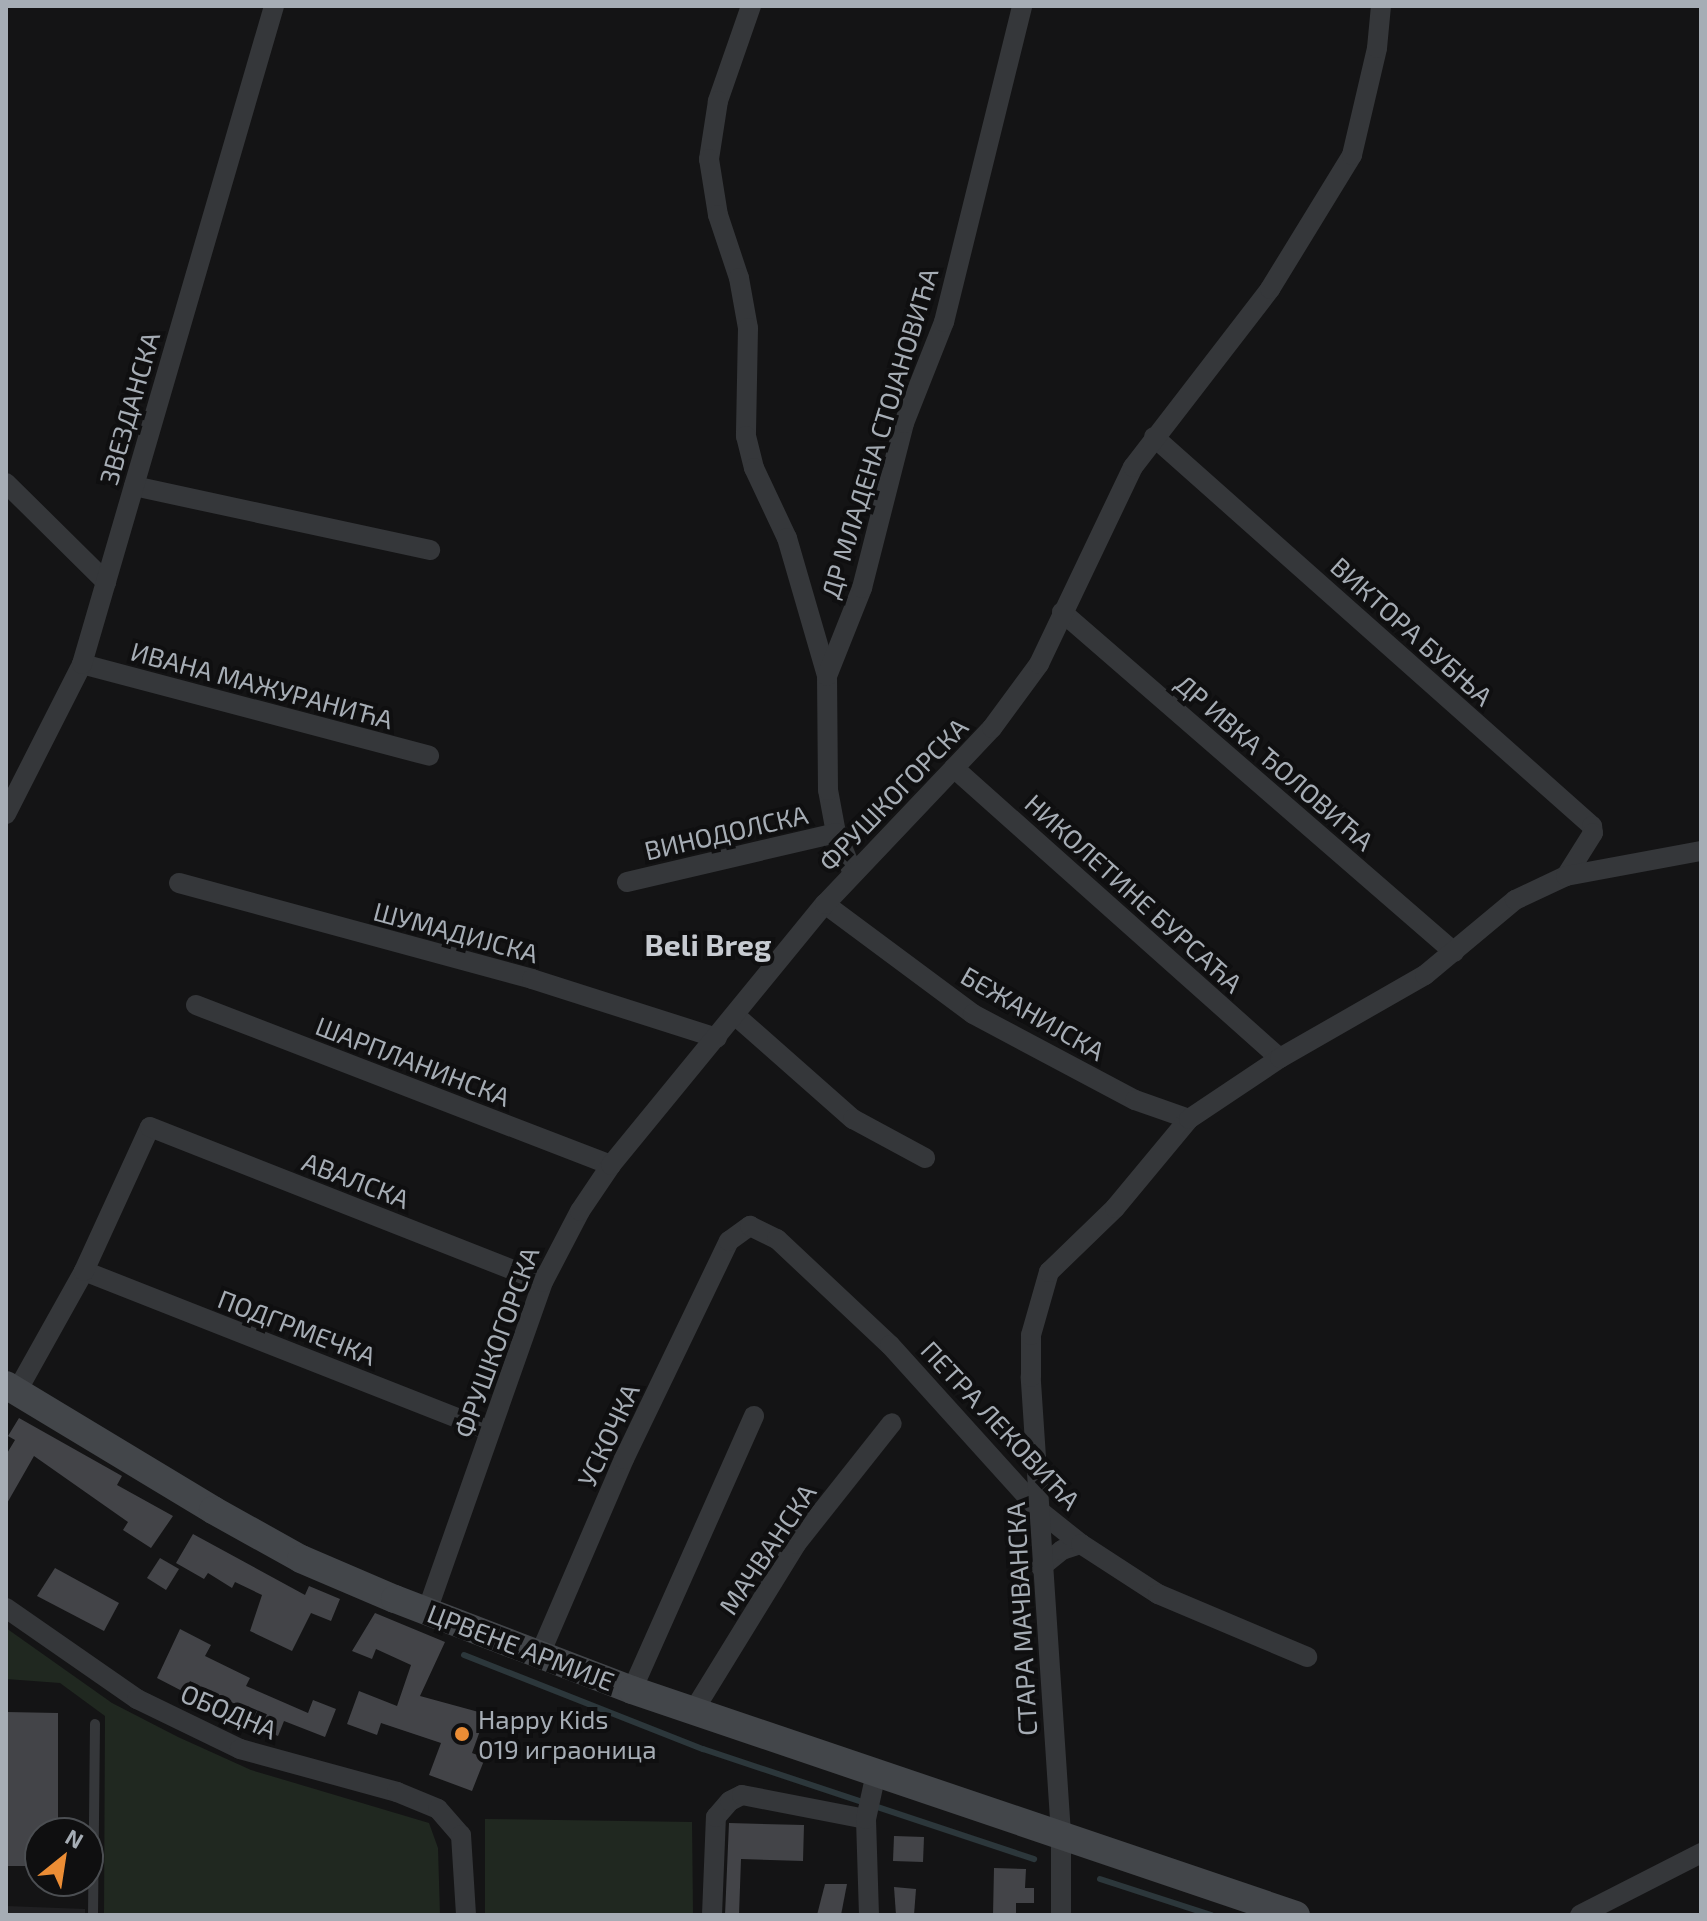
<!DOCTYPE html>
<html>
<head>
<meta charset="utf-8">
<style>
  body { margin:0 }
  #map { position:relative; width:1707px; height:1921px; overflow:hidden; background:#141415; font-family:"Exo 2",sans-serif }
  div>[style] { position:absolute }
  .built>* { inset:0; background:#202022 }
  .green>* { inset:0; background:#202820 }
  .stream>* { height:6px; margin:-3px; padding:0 3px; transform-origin:3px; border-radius:3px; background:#2c373b }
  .building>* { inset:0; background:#434448 }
  .lane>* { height:10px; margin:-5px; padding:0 5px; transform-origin:5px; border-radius:5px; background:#35373a }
  .street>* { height:20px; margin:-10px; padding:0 10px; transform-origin:10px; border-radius:10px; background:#35373a }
  .secondary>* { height:28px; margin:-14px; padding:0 14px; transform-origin:14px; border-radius:14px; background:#43464a }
  .dots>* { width:22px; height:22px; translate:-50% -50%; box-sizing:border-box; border:4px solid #0f0f10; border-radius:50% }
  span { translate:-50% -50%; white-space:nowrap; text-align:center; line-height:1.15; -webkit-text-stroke:8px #0f0f10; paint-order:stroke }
  .street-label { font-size:26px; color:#a6adb5 }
  .poi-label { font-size:26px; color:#a6adb5 }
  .left { translate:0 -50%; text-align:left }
  .quarter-label { font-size:30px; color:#c7cbd1; font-weight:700 }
  .frame { position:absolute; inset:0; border:8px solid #a6adb5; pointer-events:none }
  .north { position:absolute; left:24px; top:1817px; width:80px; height:80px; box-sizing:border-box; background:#0f0f10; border:2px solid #4b4e52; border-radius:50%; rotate:30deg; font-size:22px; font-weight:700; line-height:32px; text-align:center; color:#a6adb5 }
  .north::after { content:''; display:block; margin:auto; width:28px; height:36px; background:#eb8d35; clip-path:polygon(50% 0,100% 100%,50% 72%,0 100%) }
</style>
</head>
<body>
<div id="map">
  <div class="built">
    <i style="clip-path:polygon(6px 1906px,85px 1909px,85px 1915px,6px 1915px)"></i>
  </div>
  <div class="green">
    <i style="clip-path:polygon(6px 1628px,112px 1703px,178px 1737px,251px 1770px,429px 1823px,438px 1848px,440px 1915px,104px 1915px,105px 1716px,60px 1683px,6px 1679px)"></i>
    <i style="clip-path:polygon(485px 1819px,692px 1822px,693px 1915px,485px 1915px)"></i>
  </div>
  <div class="stream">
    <i style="left:464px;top:1655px;width:257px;rotate:21.5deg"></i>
    <i style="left:703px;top:1749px;width:349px;rotate:18.4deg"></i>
    <i style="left:1100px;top:1879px;width:117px;rotate:18deg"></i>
  </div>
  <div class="building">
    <i style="clip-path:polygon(19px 1418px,122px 1476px,117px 1485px,173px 1516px,151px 1548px,123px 1530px,128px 1522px,34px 1456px,6px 1505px,6px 1455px,15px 1440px,8px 1436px)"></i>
    <i style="clip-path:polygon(193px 1534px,305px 1595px,309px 1586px,340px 1599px,331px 1621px,311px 1613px,292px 1651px,250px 1631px,262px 1595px,235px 1582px,232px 1588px,208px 1573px,204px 1579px,176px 1563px)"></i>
    <i style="clip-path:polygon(160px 1558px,179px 1569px,166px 1590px,147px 1578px)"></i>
    <i style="clip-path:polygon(55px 1568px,119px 1603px,104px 1631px,37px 1596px)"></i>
    <i style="clip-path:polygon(375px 1613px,445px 1642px,420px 1696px,486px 1714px,472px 1753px,485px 1758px,472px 1791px,429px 1775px,441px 1743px,381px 1723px,377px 1735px,347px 1724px,359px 1691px,397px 1706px,411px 1665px,376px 1649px,372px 1659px,352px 1651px)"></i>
    <i style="clip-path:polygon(180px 1629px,211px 1645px,205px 1656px,250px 1678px,246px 1686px,308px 1713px,313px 1700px,336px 1709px,325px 1737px,284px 1721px,278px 1736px,246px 1722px,251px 1712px,190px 1681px,184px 1692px,157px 1678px)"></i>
    <i style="clip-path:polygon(6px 1712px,58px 1713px,58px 1833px,40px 1833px,40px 1866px,6px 1866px)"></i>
    <i style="clip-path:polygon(729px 1823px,804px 1825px,803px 1861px,741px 1859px,739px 1915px,725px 1915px)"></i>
    <i style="clip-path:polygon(894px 1836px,924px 1837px,923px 1862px,893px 1861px)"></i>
    <i style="clip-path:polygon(994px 1868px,1026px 1869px,1025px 1888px,1034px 1888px,1034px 1903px,1016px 1903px,1016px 1915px,993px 1915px)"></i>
    <i style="clip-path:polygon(825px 1884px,847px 1884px,841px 1915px,817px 1915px)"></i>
    <i style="clip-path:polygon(894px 1887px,916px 1889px,914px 1915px,896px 1915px)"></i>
  </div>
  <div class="lane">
    <i style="left:93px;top:1915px;width:191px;rotate:-89.4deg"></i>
  </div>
  <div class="street">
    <i style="left:751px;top:6px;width:101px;rotate:109.2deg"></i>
    <i style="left:718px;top:101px;width:59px;rotate:98.8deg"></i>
    <i style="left:709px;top:159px;width:57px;rotate:80.9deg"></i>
    <i style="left:718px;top:215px;width:66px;rotate:71.6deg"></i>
    <i style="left:739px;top:278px;width:51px;rotate:79.8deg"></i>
    <i style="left:748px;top:328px;width:108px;rotate:91.1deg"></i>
    <i style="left:746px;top:436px;width:33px;rotate:76deg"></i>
    <i style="left:754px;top:468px;width:77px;rotate:64.8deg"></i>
    <i style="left:787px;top:538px;width:144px;rotate:73.8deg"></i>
    <i style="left:1154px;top:437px;width:586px;rotate:41.61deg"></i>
    <i style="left:1592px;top:826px;width:7px;rotate:82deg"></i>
    <i style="left:1593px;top:833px;width:51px;rotate:122.1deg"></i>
    <i style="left:6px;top:483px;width:141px;rotate:44.7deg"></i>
    <i style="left:134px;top:486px;width:303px;rotate:12.2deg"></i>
    <i style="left:1062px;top:612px;width:519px;rotate:40.94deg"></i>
    <i style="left:82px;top:664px;width:359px;rotate:14.8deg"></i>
    <i style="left:954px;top:768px;width:436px;rotate:41.7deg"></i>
    <i style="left:6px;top:814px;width:168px;rotate:-63.1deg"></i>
    <i style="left:82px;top:664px;width:685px;rotate:-73.73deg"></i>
    <i style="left:853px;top:873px;width:43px;rotate:-113deg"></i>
    <i style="left:836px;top:833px;width:44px;rotate:-100.5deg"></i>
    <i style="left:828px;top:790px;width:114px;rotate:-90.5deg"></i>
    <i style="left:827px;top:676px;width:95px;rotate:-68.3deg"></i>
    <i style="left:862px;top:588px;width:170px;rotate:-75.7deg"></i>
    <i style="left:904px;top:423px;width:109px;rotate:-68.4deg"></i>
    <i style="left:944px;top:322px;width:325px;rotate:-76.1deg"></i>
    <i style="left:627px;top:882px;width:215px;rotate:-13.2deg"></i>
    <i style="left:179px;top:883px;width:366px;rotate:15.2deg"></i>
    <i style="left:532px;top:979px;width:194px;rotate:17.7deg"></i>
    <i style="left:825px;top:904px;width:184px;rotate:36.6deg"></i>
    <i style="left:973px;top:1014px;width:183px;rotate:28deg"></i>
    <i style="left:1135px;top:1100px;width:57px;rotate:19.4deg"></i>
    <i style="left:196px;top:1005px;width:445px;rotate:21.1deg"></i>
    <i style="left:736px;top:1016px;width:156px;rotate:41.4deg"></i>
    <i style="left:853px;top:1119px;width:82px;rotate:28.4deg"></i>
    <i style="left:84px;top:1271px;width:436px;rotate:21.5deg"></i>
    <i style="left:17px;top:1391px;width:137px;rotate:-60.8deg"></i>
    <i style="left:84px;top:1271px;width:158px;rotate:-65.4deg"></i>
    <i style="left:150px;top:1127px;width:422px;rotate:21.5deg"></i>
    <i style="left:1041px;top:1567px;width:27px;rotate:-39deg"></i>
    <i style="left:1062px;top:1550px;width:20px;rotate:-18deg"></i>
    <i style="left:6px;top:1608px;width:160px;rotate:34.8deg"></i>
    <i style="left:137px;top:1699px;width:114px;rotate:25.9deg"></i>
    <i style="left:240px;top:1749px;width:163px;rotate:15.3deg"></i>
    <i style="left:397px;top:1792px;width:44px;rotate:22.5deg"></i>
    <i style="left:438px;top:1809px;width:35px;rotate:49deg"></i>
    <i style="left:461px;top:1835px;width:80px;rotate:86.4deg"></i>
    <i style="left:427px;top:1611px;width:349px;rotate:-70.6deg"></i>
    <i style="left:543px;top:1282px;width:80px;rotate:-62.5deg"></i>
    <i style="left:580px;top:1211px;width:55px;rotate:-56deg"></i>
    <i style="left:611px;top:1165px;width:338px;rotate:-50.7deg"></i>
    <i style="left:825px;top:904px;width:243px;rotate:-46.5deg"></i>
    <i style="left:992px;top:728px;width:79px;rotate:-53.7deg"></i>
    <i style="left:1039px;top:664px;width:218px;rotate:-64.5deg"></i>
    <i style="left:1133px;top:467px;width:225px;rotate:-52.4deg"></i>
    <i style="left:1270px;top:289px;width:157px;rotate:-58.5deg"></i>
    <i style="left:1352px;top:155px;width:110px;rotate:-76.8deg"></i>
    <i style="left:1377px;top:48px;width:42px;rotate:-84.6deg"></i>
    <i style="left:540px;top:1654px;width:212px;rotate:-66.7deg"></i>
    <i style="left:624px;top:1459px;width:242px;rotate:-64.3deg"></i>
    <i style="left:729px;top:1241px;width:26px;rotate:-36deg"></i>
    <i style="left:750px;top:1226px;width:30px;rotate:26deg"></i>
    <i style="left:777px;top:1239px;width:155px;rotate:43.2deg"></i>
    <i style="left:890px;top:1345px;width:225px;rotate:47.9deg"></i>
    <i style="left:1041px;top:1512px;width:51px;rotate:38.7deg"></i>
    <i style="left:1081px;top:1544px;width:92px;rotate:33deg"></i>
    <i style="left:1158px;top:1594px;width:162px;rotate:22.9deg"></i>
    <i style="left:632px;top:1690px;width:300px;rotate:-66deg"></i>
    <i style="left:694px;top:1710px;width:195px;rotate:-58.4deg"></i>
    <i style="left:796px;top:1544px;width:154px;rotate:-51.6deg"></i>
    <i style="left:712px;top:1915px;width:98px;rotate:-87.7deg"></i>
    <i style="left:716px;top:1817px;width:21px;rotate:-49deg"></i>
    <i style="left:730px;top:1801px;width:13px;rotate:-27deg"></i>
    <i style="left:742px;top:1795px;width:126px;rotate:11deg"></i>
    <i style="left:869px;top:1915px;width:96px;rotate:-91.8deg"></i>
    <i style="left:866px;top:1819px;width:47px;rotate:-77.7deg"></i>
    <i style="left:1061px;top:1915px;width:81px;rotate:-90deg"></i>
    <i style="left:1061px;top:1834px;width:458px;rotate:-93.8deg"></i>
    <i style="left:1031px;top:1377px;width:42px;rotate:-90deg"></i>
    <i style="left:1031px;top:1335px;width:66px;rotate:-74.1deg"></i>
    <i style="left:1049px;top:1272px;width:92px;rotate:-44.1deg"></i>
    <i style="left:1115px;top:1208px;width:116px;rotate:-50.3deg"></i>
    <i style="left:1189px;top:1119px;width:110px;rotate:-33.8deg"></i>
    <i style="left:1280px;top:1058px;width:167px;rotate:-29.8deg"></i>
    <i style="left:1425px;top:975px;width:117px;rotate:-39.8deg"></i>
    <i style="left:1515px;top:900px;width:56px;rotate:-25.2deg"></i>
    <i style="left:1566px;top:876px;width:137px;rotate:-10.5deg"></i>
    <i style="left:1580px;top:1915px;width:136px;rotate:-27.1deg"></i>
  </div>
  <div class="secondary">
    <i style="left:6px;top:1385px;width:242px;rotate:31.1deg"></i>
    <i style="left:213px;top:1510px;width:101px;rotate:29.1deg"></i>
    <i style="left:301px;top:1559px;width:102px;rotate:23.1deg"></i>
    <i style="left:395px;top:1599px;width:254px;rotate:21deg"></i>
    <i style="left:632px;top:1690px;width:701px;rotate:18.72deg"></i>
  </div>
  <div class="dots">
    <i style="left:462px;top:1734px;background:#eb8d35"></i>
  </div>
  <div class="street-label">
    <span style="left:129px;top:408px;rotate:-74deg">ЗВЕЗДАНСКА</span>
    <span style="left:879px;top:433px;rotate:-73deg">ДР МЛАДЕНА СТОЈАНОВИЋА</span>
    <span style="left:1412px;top:631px;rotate:42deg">ВИКТОРА БУБЊА</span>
    <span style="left:262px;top:685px;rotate:15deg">ИВАНА МАЖУРАНИЋА</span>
    <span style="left:1275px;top:762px;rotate:41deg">ДР ИВКА ЂОЛОВИЋА</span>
    <span style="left:893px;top:794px;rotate:-46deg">ФРУШКОГОРСКА</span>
    <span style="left:726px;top:832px;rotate:-13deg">ВИНОДОЛСКА</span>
    <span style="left:1134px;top:893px;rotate:42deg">НИКОЛЕТИНЕ БУРСАЋА</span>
    <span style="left:456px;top:932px;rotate:15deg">ШУМАДИЈСКА</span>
    <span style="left:1033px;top:1013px;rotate:30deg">БЕЖАНИЈСКА</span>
    <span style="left:413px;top:1061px;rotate:21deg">ШАРПЛАНИНСКА</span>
    <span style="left:356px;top:1180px;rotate:21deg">АВАЛСКА</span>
    <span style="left:297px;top:1327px;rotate:21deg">ПОДГРМЕЧКА</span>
    <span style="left:496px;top:1342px;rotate:-70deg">ФРУШКОГОРСКА</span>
    <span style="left:1001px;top:1425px;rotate:47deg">ПЕТРА ЛЕКОВИЋА</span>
    <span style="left:608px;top:1435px;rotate:-65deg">УСКОЧКА</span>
    <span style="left:767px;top:1549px;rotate:-56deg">МАЧВАНСКА</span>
    <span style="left:1021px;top:1619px;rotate:-93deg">СТАРА МАЧВАНСКА</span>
    <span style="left:521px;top:1647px;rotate:21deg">ЦРВЕНЕ АРМИЈЕ</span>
    <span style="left:229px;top:1711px;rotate:23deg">ОБОДНА</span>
  </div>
  <div class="poi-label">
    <span class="left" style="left:478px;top:1734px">Happy Kids<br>019 играоница</span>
  </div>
  <div class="quarter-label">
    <span style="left:708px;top:944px">Beli Breg</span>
  </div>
  <div class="frame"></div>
  <div class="north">N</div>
</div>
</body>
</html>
